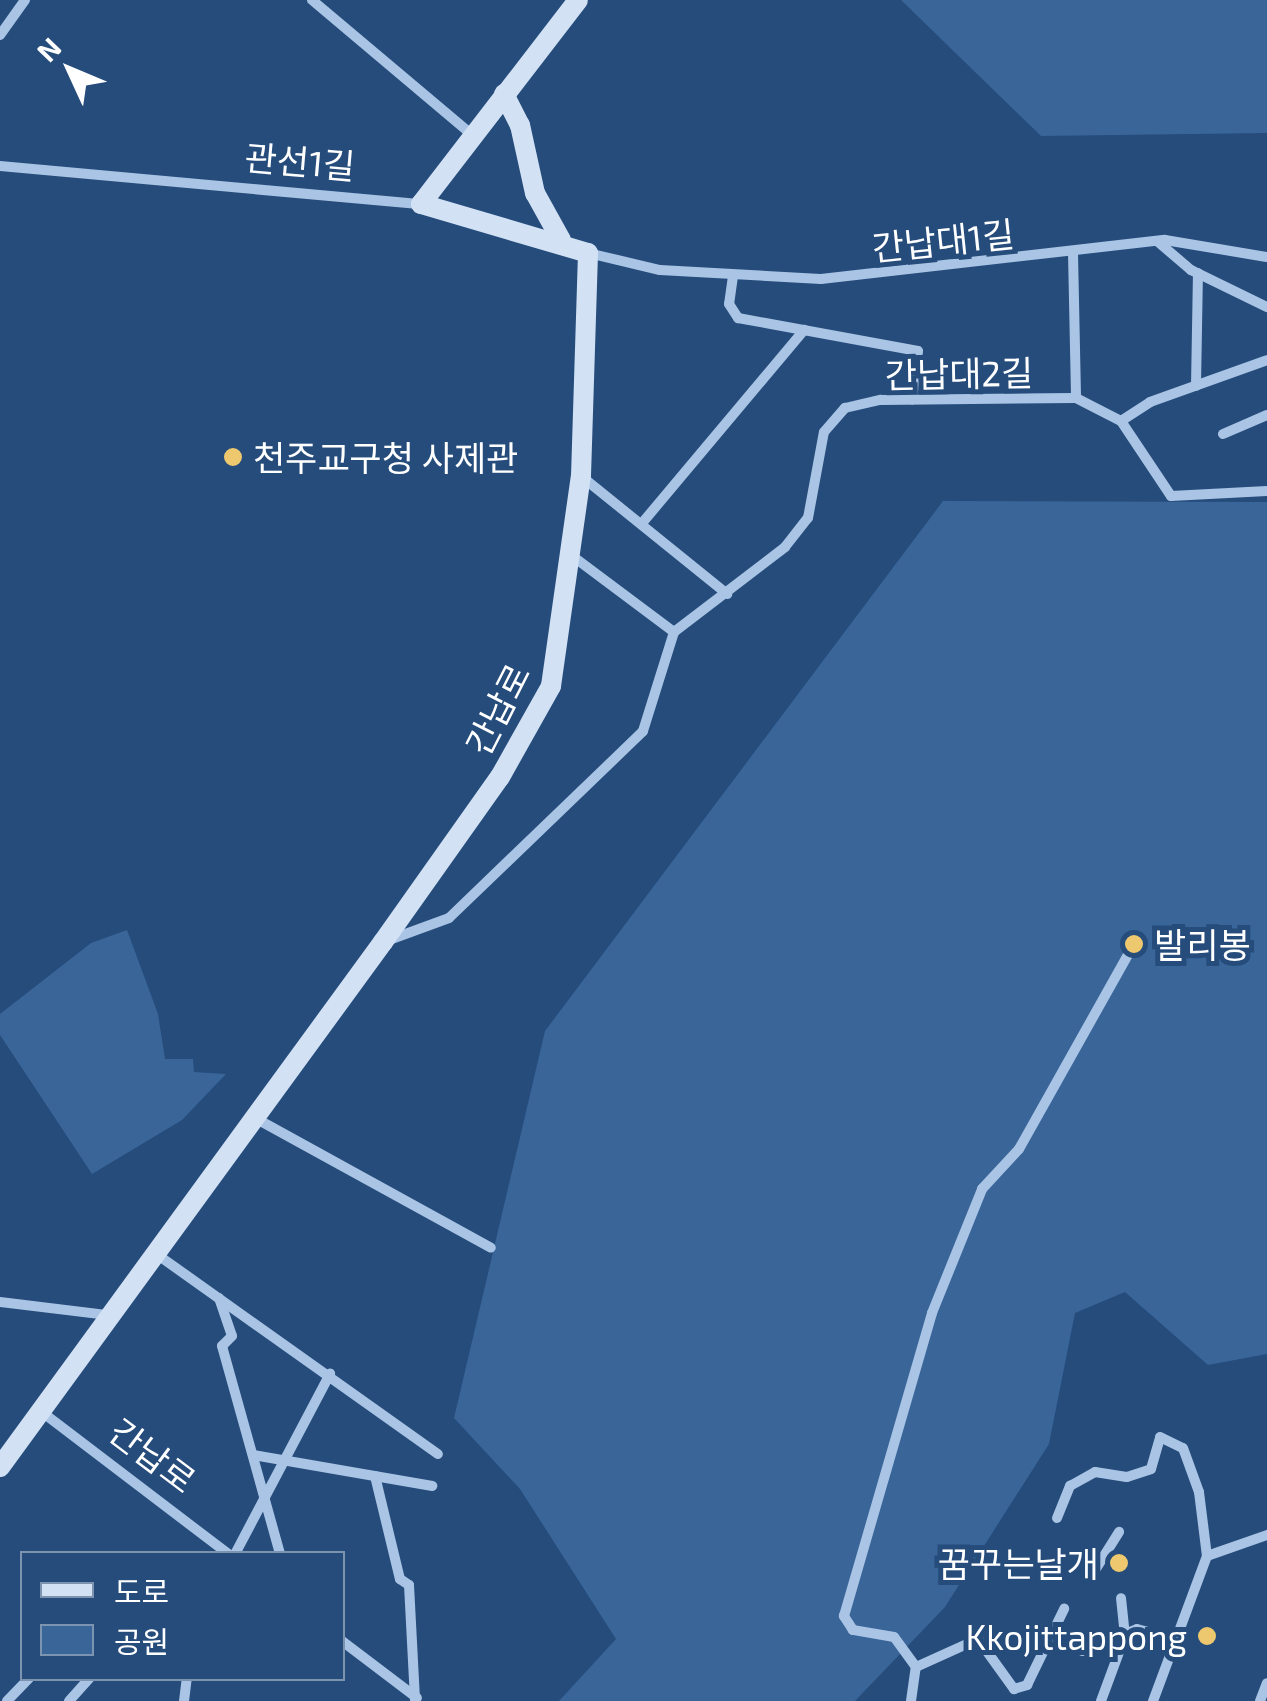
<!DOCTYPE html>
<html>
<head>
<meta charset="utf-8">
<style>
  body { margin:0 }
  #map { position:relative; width:1267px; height:1701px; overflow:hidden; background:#254c7b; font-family:"Exo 2","Noto Sans KR",sans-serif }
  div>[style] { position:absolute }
  .green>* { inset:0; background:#396599 }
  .street>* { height:10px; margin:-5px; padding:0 5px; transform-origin:5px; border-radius:5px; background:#a9c4e4 }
  .secondary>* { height:20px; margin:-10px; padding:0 10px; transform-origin:10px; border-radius:10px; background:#d2e1f4 }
  .dots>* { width:28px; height:28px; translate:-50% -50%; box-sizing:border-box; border:5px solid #254c7b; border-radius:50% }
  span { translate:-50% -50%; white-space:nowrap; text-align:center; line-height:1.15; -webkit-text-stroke:10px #254c7b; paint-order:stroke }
  .street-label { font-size:35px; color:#fff }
  .poi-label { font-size:35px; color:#fff }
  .left { translate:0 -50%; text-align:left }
  .right { translate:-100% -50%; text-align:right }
  .legend { position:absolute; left:20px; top:1551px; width:325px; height:130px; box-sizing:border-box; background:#254c7b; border:2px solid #7c94b0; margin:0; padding:12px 18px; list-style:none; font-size:30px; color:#fff }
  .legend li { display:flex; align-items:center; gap:20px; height:50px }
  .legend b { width:50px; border:2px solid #7c94b0 }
  .north { position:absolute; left:20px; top:20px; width:100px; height:100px; -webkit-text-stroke:8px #254c7b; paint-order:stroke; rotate:314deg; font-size:28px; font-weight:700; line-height:40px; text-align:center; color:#fff }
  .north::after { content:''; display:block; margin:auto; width:35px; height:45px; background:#fff; clip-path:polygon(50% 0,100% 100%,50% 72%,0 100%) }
</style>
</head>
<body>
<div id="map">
  <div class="green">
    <i style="clip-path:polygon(901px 0,1267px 0,1267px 133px,1041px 136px)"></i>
    <i style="clip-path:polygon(943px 501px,1267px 502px,1267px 1354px,1208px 1365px,1125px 1292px,1075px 1313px,1049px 1444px,945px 1607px,855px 1701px,559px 1701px,616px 1639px,520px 1489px,454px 1418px,545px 1031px)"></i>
    <i style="clip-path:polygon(127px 930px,158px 1014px,165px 1059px,193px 1059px,194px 1072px,226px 1074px,182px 1120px,92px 1174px,0 1035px,0 1014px,91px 943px)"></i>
  </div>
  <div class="street">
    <i style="left:312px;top:0;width:207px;rotate:40.1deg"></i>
    <i style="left:0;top:35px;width:43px;rotate:-54.5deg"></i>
    <i style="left:0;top:166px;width:423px;rotate:5.2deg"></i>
    <i style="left:1157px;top:241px;width:45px;rotate:40.5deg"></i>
    <i style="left:1191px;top:270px;width:85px;rotate:26deg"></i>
    <i style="left:588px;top:253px;width:74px;rotate:13.3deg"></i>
    <i style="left:660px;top:270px;width:161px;rotate:3.2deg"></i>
    <i style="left:821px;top:279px;width:346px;rotate:-6.5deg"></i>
    <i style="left:1165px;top:240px;width:103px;rotate:9.5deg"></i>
    <i style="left:1073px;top:253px;width:145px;rotate:88.8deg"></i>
    <i style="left:733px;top:276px;width:28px;rotate:98deg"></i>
    <i style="left:729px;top:304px;width:17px;rotate:57deg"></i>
    <i style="left:738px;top:318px;width:183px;rotate:10.4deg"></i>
    <i style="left:918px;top:351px;width:49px;rotate:97deg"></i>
    <i style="left:1196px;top:386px;width:113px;rotate:-89deg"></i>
    <i style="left:1121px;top:421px;width:35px;rotate:-33deg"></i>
    <i style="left:1150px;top:402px;width:124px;rotate:-19.7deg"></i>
    <i style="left:1223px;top:434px;width:48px;rotate:-23.4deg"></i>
    <i style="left:581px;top:476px;width:188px;rotate:38.9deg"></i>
    <i style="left:643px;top:522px;width:251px;rotate:-50deg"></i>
    <i style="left:571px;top:555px;width:129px;rotate:36.8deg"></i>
    <i style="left:389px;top:940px;width:64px;rotate:-20.1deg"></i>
    <i style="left:449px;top:918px;width:269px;rotate:-43.9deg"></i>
    <i style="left:643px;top:731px;width:104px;rotate:-72.6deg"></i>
    <i style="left:674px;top:632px;width:140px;rotate:-37.4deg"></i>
    <i style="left:785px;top:547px;width:37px;rotate:-52deg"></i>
    <i style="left:808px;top:518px;width:87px;rotate:-79.5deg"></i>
    <i style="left:824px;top:432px;width:32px;rotate:-49deg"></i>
    <i style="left:845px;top:408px;width:37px;rotate:-13deg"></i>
    <i style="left:881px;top:400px;width:195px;rotate:-0.6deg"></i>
    <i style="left:1076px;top:398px;width:51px;rotate:27.1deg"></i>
    <i style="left:1121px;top:421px;width:90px;rotate:56.3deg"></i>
    <i style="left:1171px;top:496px;width:96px;rotate:-3deg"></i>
    <i style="left:255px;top:1118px;width:269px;rotate:28.8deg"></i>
    <i style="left:155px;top:1253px;width:347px;rotate:35.4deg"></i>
    <i style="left:219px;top:1298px;width:40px;rotate:71.1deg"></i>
    <i style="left:232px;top:1336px;width:14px;rotate:135deg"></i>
    <i style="left:222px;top:1346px;width:216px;rotate:74.4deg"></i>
    <i style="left:0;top:1302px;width:109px;rotate:6.9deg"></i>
    <i style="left:38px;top:1409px;width:239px;rotate:37.3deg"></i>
    <i style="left:253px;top:1455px;width:182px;rotate:9.8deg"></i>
    <i style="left:375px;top:1476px;width:106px;rotate:76.4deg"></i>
    <i style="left:400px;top:1579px;width:11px;rotate:34deg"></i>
    <i style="left:409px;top:1585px;width:116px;rotate:87deg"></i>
    <i style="left:1057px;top:1518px;width:35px;rotate:-68deg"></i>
    <i style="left:1070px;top:1486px;width:29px;rotate:-29deg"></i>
    <i style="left:1095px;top:1472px;width:32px;rotate:9deg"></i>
    <i style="left:1127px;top:1477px;width:25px;rotate:-18deg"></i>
    <i style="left:1151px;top:1469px;width:33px;rotate:-74deg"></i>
    <i style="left:1160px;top:1437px;width:25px;rotate:26deg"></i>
    <i style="left:1183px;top:1448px;width:47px;rotate:70deg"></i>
    <i style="left:1199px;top:1492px;width:64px;rotate:82.9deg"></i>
    <i style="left:1207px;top:1556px;width:155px;rotate:110.4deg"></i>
    <i style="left:235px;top:1554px;width:204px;rotate:-62.2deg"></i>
    <i style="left:1207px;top:1556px;width:64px;rotate:-19.3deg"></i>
    <i style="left:1092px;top:1575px;width:51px;rotate:-57.9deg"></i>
    <i style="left:342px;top:1641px;width:94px;rotate:37.2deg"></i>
    <i style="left:1082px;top:1651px;width:59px;rotate:-21.8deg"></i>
    <i style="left:1137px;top:1629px;width:38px;rotate:15deg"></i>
    <i style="left:916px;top:1667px;width:37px;rotate:-126deg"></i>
    <i style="left:894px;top:1637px;width:42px;rotate:-170.3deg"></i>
    <i style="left:853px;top:1630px;width:17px;rotate:-123deg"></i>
    <i style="left:844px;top:1616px;width:316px;rotate:-73.8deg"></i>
    <i style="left:932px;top:1313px;width:134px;rotate:-68deg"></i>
    <i style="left:982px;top:1189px;width:54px;rotate:-47.2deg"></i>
    <i style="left:1019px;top:1149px;width:235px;rotate:-60.7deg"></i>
    <i style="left:916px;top:1667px;width:68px;rotate:-24.3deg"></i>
    <i style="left:978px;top:1639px;width:62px;rotate:54.2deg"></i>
    <i style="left:1014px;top:1689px;width:14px;rotate:-17deg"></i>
    <i style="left:1027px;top:1685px;width:85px;rotate:-64deg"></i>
    <i style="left:7px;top:1701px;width:32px;rotate:-46deg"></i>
    <i style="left:69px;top:1701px;width:31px;rotate:-48deg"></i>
    <i style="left:184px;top:1701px;width:23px;rotate:-83deg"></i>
    <i style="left:911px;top:1701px;width:34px;rotate:-82deg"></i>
    <i style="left:1101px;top:1701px;width:69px;rotate:-69.7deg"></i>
    <i style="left:1125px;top:1636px;width:38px;rotate:-96deg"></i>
    <i style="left:1260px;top:1701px;width:19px;rotate:-69deg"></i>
  </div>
  <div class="secondary">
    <i style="left:504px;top:94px;width:35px;rotate:63deg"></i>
    <i style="left:520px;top:125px;width:70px;rotate:77.6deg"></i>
    <i style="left:535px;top:193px;width:54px;rotate:61deg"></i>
    <i style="left:0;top:1467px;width:650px;rotate:-53.89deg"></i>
    <i style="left:383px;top:942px;width:202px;rotate:-54.7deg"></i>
    <i style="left:500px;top:777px;width:104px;rotate:-60.7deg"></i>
    <i style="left:551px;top:686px;width:212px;rotate:-81.9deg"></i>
    <i style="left:581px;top:476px;width:223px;rotate:-88.2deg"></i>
    <i style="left:588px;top:253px;width:174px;rotate:-163.6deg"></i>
    <i style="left:421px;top:204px;width:257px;rotate:-52.4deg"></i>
  </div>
  <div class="dots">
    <i style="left:233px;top:457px;background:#eec86e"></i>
    <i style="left:1134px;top:944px;background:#eec86e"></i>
    <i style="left:1119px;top:1563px;background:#eec86e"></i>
    <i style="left:1207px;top:1636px;background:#eec86e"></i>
  </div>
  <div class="street-label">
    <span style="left:300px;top:161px;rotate:5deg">관선1길</span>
    <span style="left:943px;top:240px;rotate:-6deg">간납대1길</span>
    <span style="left:959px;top:373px;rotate:-1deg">간납대2길</span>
    <span style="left:497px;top:709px;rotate:-63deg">간납로</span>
    <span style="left:153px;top:1455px;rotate:37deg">간납로</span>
  </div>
  <div class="poi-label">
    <span class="left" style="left:253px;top:457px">천주교구청 사제관</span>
    <span class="left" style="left:1154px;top:944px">발리봉</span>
    <span class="right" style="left:1099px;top:1563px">꿈꾸는날개</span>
    <span class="right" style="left:1187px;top:1636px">Kkojittappong</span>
  </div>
  <ul class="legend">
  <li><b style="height:12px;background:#d2e1f4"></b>도로</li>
  <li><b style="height:28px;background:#396599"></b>공원</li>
  </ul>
  <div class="north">N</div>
</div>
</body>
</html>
